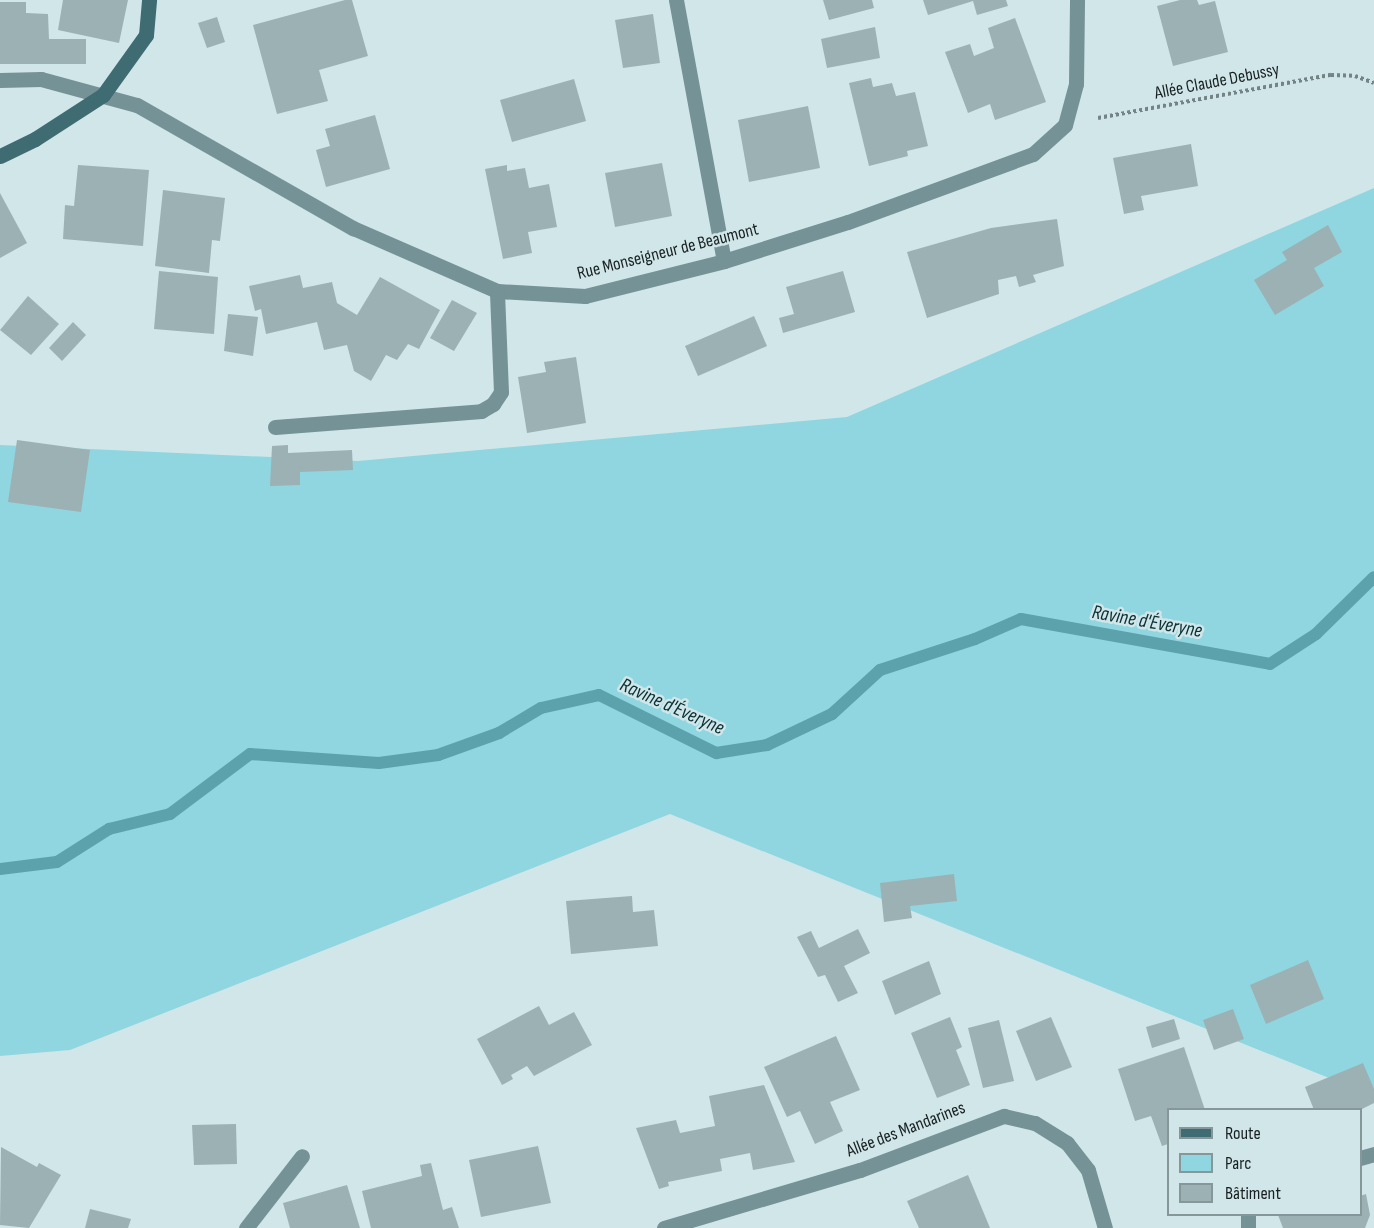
<!DOCTYPE html>
<html>
<head>
<meta charset="utf-8">
<style>
  body { margin:0 }
  #map { position:relative; width:1374px; height:1228px; overflow:hidden; background:#d0e6e9; font-family:"Sofia Sans Condensed",sans-serif }
  div>[style] { position:absolute }
  .green>* { inset:0; background:#8fd6e0 }
  .stream>* { height:12px; margin:-6px; padding:0 6px; transform-origin:6px; border-radius:6px; background:#5ba2ac }
  .building>* { inset:0; background:#9cb1b4 }
  .path>* { height:4px; margin-top:-2px; transform-origin:0; background:repeating-linear-gradient(90deg,#748385 0 3px,transparent 0 6px) }
  .minor>* { height:15px; margin:-7.5px; padding:0 7.5px; transform-origin:7.5px; border-radius:7.5px; background:#759296 }
  .secondary>* { height:15px; margin:-7.5px; padding:0 7.5px; transform-origin:7.5px; border-radius:7.5px; background:#3f6b72 }
  span { translate:-50% -50%; white-space:nowrap; text-align:center; line-height:1.15; -webkit-text-stroke:5px #d0e6e9; paint-order:stroke }
  .street-label { font-size:18px; color:#182021 }
  .water-label { font-size:20px; color:#0a2f34; font-style:italic }
  .legend { position:absolute; left:1167px; top:1108px; width:195px; height:108px; box-sizing:border-box; background:#d0e6e9; border:2px solid #869799; margin:0; padding:8px 10px; list-style:none; font-size:18px; color:#182021 }
  .legend li { display:flex; align-items:center; gap:12px; height:30px }
  .legend b { width:30px; border:2px solid #869799 }
</style>
</head>
<body>
<div id="map">
  <div class="green">
    <i style="clip-path:polygon(1374px 188px,1374px 1096px,670px 814px,70px 1050px,0 1056px,0 445px,358px 461px,847px 417px)"></i>
  </div>
  <div class="stream">
    <i style="left:0;top:869px;width:57px;rotate:-7deg"></i>
    <i style="left:57px;top:862px;width:62px;rotate:-32.4deg"></i>
    <i style="left:109px;top:829px;width:63px;rotate:-13.8deg"></i>
    <i style="left:170px;top:814px;width:100px;rotate:-36.9deg"></i>
    <i style="left:250px;top:754px;width:129px;rotate:4deg"></i>
    <i style="left:379px;top:763px;width:60px;rotate:-7.7deg"></i>
    <i style="left:438px;top:755px;width:65px;rotate:-19.8deg"></i>
    <i style="left:499px;top:733px;width:49px;rotate:-30.8deg"></i>
    <i style="left:541px;top:708px;width:59px;rotate:-12.6deg"></i>
    <i style="left:599px;top:695px;width:131px;rotate:26.4deg"></i>
    <i style="left:716px;top:753px;width:52px;rotate:-8.9deg"></i>
    <i style="left:767px;top:745px;width:72px;rotate:-25.5deg"></i>
    <i style="left:832px;top:714px;width:65px;rotate:-42.5deg"></i>
    <i style="left:880px;top:670px;width:100px;rotate:-18.1deg"></i>
    <i style="left:975px;top:639px;width:50px;rotate:-23.5deg"></i>
    <i style="left:1021px;top:619px;width:253px;rotate:10.2deg"></i>
    <i style="left:1270px;top:664px;width:55px;rotate:-33.1deg"></i>
    <i style="left:1316px;top:634px;width:81px;rotate:-44.5deg"></i>
  </div>
  <div class="building">
    <i style="clip-path:polygon(63px 0,128px 0,119px 43px,58px 30px)"></i>
    <i style="clip-path:polygon(345px 0,352px 0,368px 56px,319px 70px,328px 101px,277px 114px,253px 25px)"></i>
    <i style="clip-path:polygon(823px 0,872px 0,874px 8px,829px 20px)"></i>
    <i style="clip-path:polygon(923px 0,1006px 0,1008px 6px,977px 15px,973px 1px,928px 15px)"></i>
    <i style="clip-path:polygon(1180px 0,1197px 0,1199px 5px,1215px 1px,1228px 52px,1173px 66px,1157px 6px)"></i>
    <i style="clip-path:polygon(0 2px,26px 2px,26px 13px,48px 14px,49px 39px,86px 39px,86px 64px,0 64px)"></i>
    <i style="clip-path:polygon(653px 14px,660px 63px,623px 68px,615px 20px)"></i>
    <i style="clip-path:polygon(217px 17px,225px 42px,207px 48px,198px 23px)"></i>
    <i style="clip-path:polygon(1015px 18px,1046px 102px,995px 120px,990px 104px,968px 113px,945px 52px,970px 44px,974px 56px,994px 48px,988px 28px)"></i>
    <i style="clip-path:polygon(875px 27px,880px 58px,827px 68px,821px 39px)"></i>
    <i style="clip-path:polygon(871px 78px,873px 87px,892px 83px,896px 96px,915px 92px,928px 146px,907px 151px,908px 156px,869px 166px,849px 83px)"></i>
    <i style="clip-path:polygon(574px 79px,586px 121px,512px 142px,500px 100px)"></i>
    <i style="clip-path:polygon(808px 106px,820px 168px,749px 182px,738px 120px)"></i>
    <i style="clip-path:polygon(375px 115px,390px 169px,326px 187px,316px 150px,330px 146px,325px 129px)"></i>
    <i style="clip-path:polygon(1191px 144px,1198px 186px,1141px 196px,1144px 210px,1124px 214px,1113px 158px)"></i>
    <i style="clip-path:polygon(662px 163px,672px 216px,615px 227px,605px 173px)"></i>
    <i style="clip-path:polygon(78px 165px,149px 170px,143px 246px,63px 239px,65px 205px,74px 206px)"></i>
    <i style="clip-path:polygon(507px 165px,507px 171px,525px 168px,529px 188px,549px 184px,557px 227px,528px 232px,532px 253px,503px 259px,485px 169px)"></i>
    <i style="clip-path:polygon(163px 190px,225px 198px,220px 241px,212px 240px,209px 273px,155px 266px)"></i>
    <i style="clip-path:polygon(0 193px,27px 243px,0 258px)"></i>
    <i style="clip-path:polygon(1057px 219px,1064px 266px,1033px 275px,1036px 282px,1019px 287px,1016px 276px,998px 280px,999px 294px,927px 318px,907px 252px,991px 228px)"></i>
    <i style="clip-path:polygon(1328px 225px,1342px 252px,1314px 268px,1324px 286px,1275px 315px,1254px 280px,1287px 260px,1282px 252px)"></i>
    <i style="clip-path:polygon(159px 271px,218px 277px,214px 334px,154px 329px)"></i>
    <i style="clip-path:polygon(843px 271px,855px 312px,783px 333px,779px 318px,794px 314px,786px 287px)"></i>
    <i style="clip-path:polygon(300px 275px,303px 288px,332px 282px,337px 303px,357px 315px,380px 277px,440px 310px,419px 349px,408px 344px,397px 360px,386px 355px,371px 381px,354px 371px,347px 345px,324px 350px,317px 322px,266px 334px,261px 309px,255px 311px,249px 286px)"></i>
    <i style="clip-path:polygon(28px 296px,59px 324px,31px 355px,0 330px)"></i>
    <i style="clip-path:polygon(452px 300px,477px 313px,454px 351px,430px 338px)"></i>
    <i style="clip-path:polygon(228px 314px,258px 317px,253px 356px,224px 351px)"></i>
    <i style="clip-path:polygon(754px 316px,767px 346px,698px 376px,685px 346px)"></i>
    <i style="clip-path:polygon(73px 322px,86px 335px,62px 361px,49px 348px)"></i>
    <i style="clip-path:polygon(576px 357px,586px 423px,527px 433px,518px 377px,546px 372px,544px 362px)"></i>
    <i style="clip-path:polygon(17px 440px,90px 450px,81px 512px,8px 502px)"></i>
    <i style="clip-path:polygon(288px 445px,288px 453px,352px 450px,353px 470px,300px 472px,300px 485px,270px 486px,272px 446px)"></i>
    <i style="clip-path:polygon(954px 874px,957px 901px,910px 906px,912px 918px,884px 922px,880px 883px)"></i>
    <i style="clip-path:polygon(632px 896px,633px 912px,654px 910px,658px 946px,571px 954px,566px 901px)"></i>
    <i style="clip-path:polygon(858px 929px,870px 953px,844px 966px,858px 993px,838px 1002px,825px 975px,818px 977px,797px 937px,811px 931px,819px 948px)"></i>
    <i style="clip-path:polygon(1308px 960px,1324px 999px,1266px 1024px,1250px 985px)"></i>
    <i style="clip-path:polygon(929px 961px,941px 994px,895px 1015px,882px 981px)"></i>
    <i style="clip-path:polygon(539px 1006px,549px 1025px,574px 1012px,592px 1045px,534px 1076px,527px 1066px,511px 1075px,513px 1079px,502px 1085px,477px 1039px)"></i>
    <i style="clip-path:polygon(1233px 1009px,1244px 1039px,1214px 1050px,1203px 1020px)"></i>
    <i style="clip-path:polygon(950px 1017px,962px 1047px,956px 1050px,970px 1085px,937px 1098px,911px 1033px)"></i>
    <i style="clip-path:polygon(1051px 1017px,1072px 1067px,1036px 1081px,1016px 1031px)"></i>
    <i style="clip-path:polygon(1174px 1019px,1180px 1039px,1152px 1048px,1146px 1027px)"></i>
    <i style="clip-path:polygon(999px 1020px,1014px 1081px,983px 1088px,968px 1028px)"></i>
    <i style="clip-path:polygon(836px 1036px,860px 1090px,830px 1102px,843px 1131px,815px 1144px,800px 1111px,787px 1117px,764px 1067px)"></i>
    <i style="clip-path:polygon(1184px 1047px,1205px 1110px,1168px 1110px,1168px 1144px,1162px 1146px,1151px 1116px,1135px 1121px,1118px 1069px)"></i>
    <i style="clip-path:polygon(1363px 1063px,1374px 1089px,1374px 1103px,1360px 1110px,1314px 1110px,1305px 1087px)"></i>
    <i style="clip-path:polygon(764px 1085px,795px 1162px,753px 1170px,750px 1153px,720px 1159px,722px 1171px,668px 1182px,669px 1186px,659px 1189px,636px 1128px,676px 1120px,680px 1133px,715px 1126px,709px 1096px)"></i>
    <i style="clip-path:polygon(236px 1124px,237px 1164px,194px 1165px,192px 1125px)"></i>
    <i style="clip-path:polygon(538px 1146px,551px 1203px,481px 1217px,469px 1160px)"></i>
    <i style="clip-path:polygon(1px 1147px,37px 1167px,39px 1163px,61px 1175px,29px 1228px,0 1225px)"></i>
    <i style="clip-path:polygon(431px 1163px,443px 1210px,452px 1207px,459px 1228px,371px 1228px,362px 1191px,422px 1176px,420px 1165px)"></i>
    <i style="clip-path:polygon(968px 1175px,990px 1228px,919px 1228px,907px 1201px)"></i>
    <i style="clip-path:polygon(347px 1185px,360px 1228px,290px 1228px,283px 1203px)"></i>
    <i style="clip-path:polygon(1366px 1194px,1370px 1215px,1365px 1228px,1283px 1228px,1278px 1215px,1360px 1215px,1360px 1196px)"></i>
    <i style="clip-path:polygon(90px 1209px,131px 1219px,128px 1228px,85px 1228px)"></i>
  </div>
  <div class="path">
    <i style="left:1098px;top:118px;width:237px;rotate:-10.5deg"></i>
    <i style="left:1331px;top:75px;width:24px;rotate:2deg"></i>
    <i style="left:1355px;top:76px;width:20px;rotate:20deg"></i>
  </div>
  <div class="minor">
    <i style="left:676px;top:0;width:265px;rotate:79.6deg"></i>
    <i style="left:0;top:80px;width:41px;rotate:-1.4deg"></i>
    <i style="left:41px;top:79px;width:99px;rotate:15.2deg"></i>
    <i style="left:137px;top:105px;width:249px;rotate:29.7deg"></i>
    <i style="left:353px;top:228px;width:157px;rotate:23.6deg"></i>
    <i style="left:497px;top:291px;width:88px;rotate:3.3deg"></i>
    <i style="left:585px;top:296px;width:143px;rotate:-14.1deg"></i>
    <i style="left:724px;top:261px;width:130px;rotate:-17.5deg"></i>
    <i style="left:848px;top:222px;width:197px;rotate:-20.2deg"></i>
    <i style="left:1033px;top:154px;width:43px;rotate:-42.2deg"></i>
    <i style="left:1065px;top:125px;width:42px;rotate:-75deg"></i>
    <i style="left:1076px;top:84px;width:84px;rotate:-89.3deg"></i>
    <i style="left:275px;top:427px;width:207px;rotate:-4.4deg"></i>
    <i style="left:481px;top:411px;width:14px;rotate:-30deg"></i>
    <i style="left:493px;top:404px;width:14px;rotate:-56deg"></i>
    <i style="left:501px;top:392px;width:101px;rotate:-92.3deg"></i>
    <i style="left:1360px;top:1158px;width:15px;rotate:-16deg"></i>
    <i style="left:246px;top:1228px;width:91px;rotate:-52.1deg"></i>
    <i style="left:664px;top:1228px;width:204px;rotate:-16.5deg"></i>
    <i style="left:860px;top:1170px;width:154px;rotate:-20.6deg"></i>
    <i style="left:1004px;top:1116px;width:32px;rotate:13deg"></i>
    <i style="left:1035px;top:1123px;width:38px;rotate:32deg"></i>
    <i style="left:1067px;top:1143px;width:34px;rotate:52deg"></i>
    <i style="left:1088px;top:1170px;width:60px;rotate:73.7deg"></i>
    <i style="left:1248px;top:1228px;width:14px;rotate:-90deg"></i>
  </div>
  <div class="secondary">
    <i style="left:0;top:156px;width:39px;rotate:-26deg"></i>
    <i style="left:35px;top:139px;width:81px;rotate:-32.9deg"></i>
    <i style="left:103px;top:95px;width:74px;rotate:-54.4deg"></i>
    <i style="left:146px;top:35px;width:35px;rotate:-85deg"></i>
  </div>
  <div class="street-label">
    <span style="left:1217px;top:82px;rotate:-11deg">Allée Claude Debussy</span>
    <span style="left:668px;top:252px;rotate:-14deg">Rue Monseigneur de Beaumont</span>
    <span style="left:906px;top:1130px;rotate:-21deg">Allée des Mandarines</span>
  </div>
  <div class="water-label">
    <span style="left:1147px;top:622px;rotate:10deg">Ravine d'Éveryne</span>
    <span style="left:672px;top:707px;rotate:24deg">Ravine d'Éveryne</span>
  </div>
  <ul class="legend">
  <li><b style="height:8px;background:#3f6b72"></b>Route</li>
  <li><b style="height:16px;background:#8fd6e0"></b>Parc</li>
  <li><b style="height:16px;background:#9cb1b4"></b>Bâtiment</li>
  </ul>
</div>
</body>
</html>
